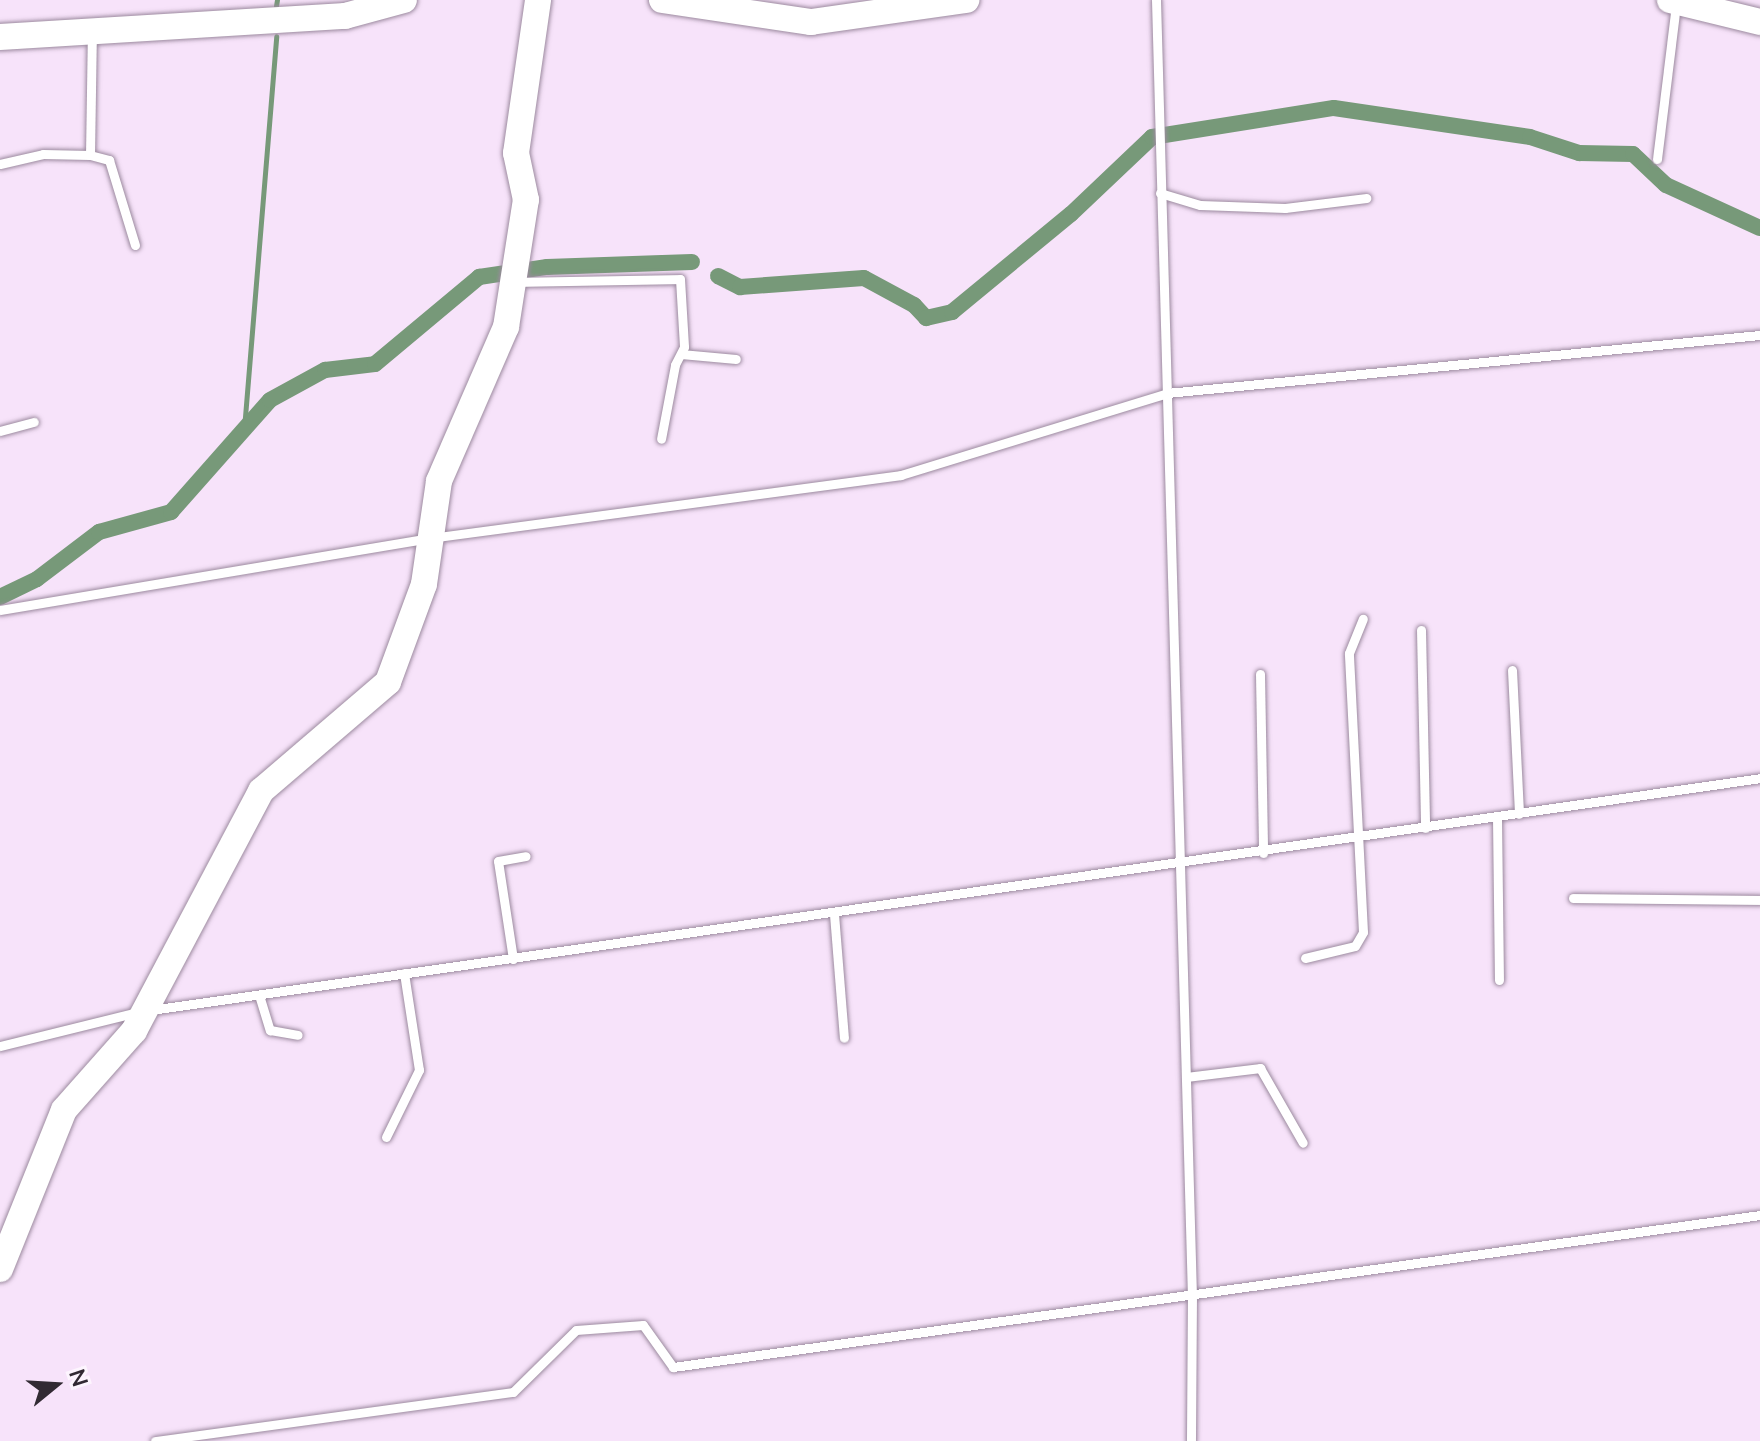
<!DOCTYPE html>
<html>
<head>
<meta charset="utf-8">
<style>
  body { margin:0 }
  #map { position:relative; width:1760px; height:1441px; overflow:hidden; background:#f7e3fa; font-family:Mulish,sans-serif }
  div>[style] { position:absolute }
  .stream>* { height:5px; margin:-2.5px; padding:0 2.5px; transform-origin:2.5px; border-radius:2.5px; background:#779979 }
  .canal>* { height:16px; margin:-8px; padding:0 8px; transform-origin:8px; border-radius:8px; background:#779979 }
  .roads { filter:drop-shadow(0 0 2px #9c8a9f) drop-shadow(0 0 2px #9c8a9f) }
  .lane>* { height:9px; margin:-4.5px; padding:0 4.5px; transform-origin:4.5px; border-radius:4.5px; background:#fff }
  .secondary>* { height:26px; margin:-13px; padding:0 13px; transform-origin:13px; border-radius:13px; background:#fff }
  span { translate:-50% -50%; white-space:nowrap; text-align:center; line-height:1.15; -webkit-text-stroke:8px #fdf5fe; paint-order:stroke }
  .north { position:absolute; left:16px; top:1345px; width:80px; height:80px; -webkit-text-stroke:6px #fdf5fe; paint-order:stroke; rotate:72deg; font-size:22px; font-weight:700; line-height:32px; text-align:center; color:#322a33 }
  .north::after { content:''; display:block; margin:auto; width:28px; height:36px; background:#322a33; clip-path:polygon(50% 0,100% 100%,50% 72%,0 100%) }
</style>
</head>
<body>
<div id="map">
  <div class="stream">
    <i style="left:276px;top:6px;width:6px;rotate:-81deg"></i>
    <i style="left:244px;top:429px;width:394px;rotate:-85.3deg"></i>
  </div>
  <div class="canal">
    <i style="left:718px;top:276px;width:25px;rotate:27deg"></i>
    <i style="left:740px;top:287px;width:124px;rotate:-4.2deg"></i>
    <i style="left:864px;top:278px;width:57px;rotate:28.4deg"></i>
    <i style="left:914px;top:305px;width:18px;rotate:47deg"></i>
    <i style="left:926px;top:318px;width:27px;rotate:-13deg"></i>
    <i style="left:952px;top:312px;width:154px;rotate:-39.5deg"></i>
    <i style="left:1071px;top:214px;width:112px;rotate:-43.5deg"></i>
    <i style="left:1152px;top:137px;width:184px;rotate:-9.1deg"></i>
    <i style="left:1334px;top:108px;width:198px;rotate:8.4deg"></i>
    <i style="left:1530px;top:137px;width:52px;rotate:18.1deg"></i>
    <i style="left:1579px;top:153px;width:54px;rotate:1.1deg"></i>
    <i style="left:1633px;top:154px;width:45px;rotate:43.2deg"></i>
    <i style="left:1666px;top:185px;width:103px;rotate:24.6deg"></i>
    <i style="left:0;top:597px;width:41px;rotate:-25.9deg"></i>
    <i style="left:37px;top:579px;width:78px;rotate:-37.2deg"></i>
    <i style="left:99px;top:532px;width:75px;rotate:-15.5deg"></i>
    <i style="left:171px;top:512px;width:149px;rotate:-48.5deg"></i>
    <i style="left:270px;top:400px;width:63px;rotate:-28.6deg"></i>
    <i style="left:325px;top:370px;width:50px;rotate:-6.8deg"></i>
    <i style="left:375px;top:364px;width:136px;rotate:-39.9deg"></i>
    <i style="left:479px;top:277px;width:69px;rotate:-8.4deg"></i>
    <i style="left:547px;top:267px;width:145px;rotate:-2deg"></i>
  </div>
  <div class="roads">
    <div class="lane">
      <i style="left:1156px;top:0;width:1295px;rotate:88.41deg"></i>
      <i style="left:1192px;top:1294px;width:147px;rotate:90.4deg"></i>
      <i style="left:90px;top:155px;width:20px;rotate:15deg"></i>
      <i style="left:109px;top:160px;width:89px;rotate:73deg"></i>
      <i style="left:1657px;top:159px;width:155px;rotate:-83deg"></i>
      <i style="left:0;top:164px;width:44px;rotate:-13.1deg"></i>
      <i style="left:43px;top:154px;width:47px;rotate:1.2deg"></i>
      <i style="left:90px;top:155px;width:121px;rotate:-89.1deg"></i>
      <i style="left:1160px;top:193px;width:42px;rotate:16.7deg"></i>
      <i style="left:1200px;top:205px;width:85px;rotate:2deg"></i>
      <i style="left:1285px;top:208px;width:82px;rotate:-7deg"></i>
      <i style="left:516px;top:282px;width:164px;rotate:-1deg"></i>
      <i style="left:680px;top:279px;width:68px;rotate:86.6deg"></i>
      <i style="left:684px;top:347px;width:20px;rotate:117deg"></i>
      <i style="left:675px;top:365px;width:75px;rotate:100.7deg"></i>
      <i style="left:681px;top:354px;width:55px;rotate:5.2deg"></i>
      <i style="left:0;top:431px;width:35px;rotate:-15deg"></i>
      <i style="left:0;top:610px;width:436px;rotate:-9.5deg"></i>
      <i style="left:430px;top:538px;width:475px;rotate:-7.6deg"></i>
      <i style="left:901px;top:475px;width:278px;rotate:-17.1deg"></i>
      <i style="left:1167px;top:393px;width:596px;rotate:-5.59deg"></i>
      <i style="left:1421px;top:630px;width:198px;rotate:88.8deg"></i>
      <i style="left:1512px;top:670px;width:144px;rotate:87.2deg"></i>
      <i style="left:1260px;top:674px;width:179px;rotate:89deg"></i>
      <i style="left:1497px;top:818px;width:162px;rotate:89.3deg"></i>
      <i style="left:1573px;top:898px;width:187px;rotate:0.6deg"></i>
      <i style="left:834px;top:914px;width:124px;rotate:85.4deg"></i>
      <i style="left:1305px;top:958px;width:51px;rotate:-13.5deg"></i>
      <i style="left:1355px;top:946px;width:16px;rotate:-60deg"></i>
      <i style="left:1363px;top:932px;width:279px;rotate:-92.9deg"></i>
      <i style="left:1349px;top:653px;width:37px;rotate:-68deg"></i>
      <i style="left:513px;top:959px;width:99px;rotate:-98.7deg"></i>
      <i style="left:498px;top:861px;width:28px;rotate:-10deg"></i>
      <i style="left:259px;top:995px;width:37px;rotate:73deg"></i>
      <i style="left:270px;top:1030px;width:28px;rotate:10deg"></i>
      <i style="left:151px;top:1010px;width:1626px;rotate:-8.2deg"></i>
      <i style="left:0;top:1046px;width:141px;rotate:-13.9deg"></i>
      <i style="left:1186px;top:1077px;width:75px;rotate:-6.9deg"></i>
      <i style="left:1260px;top:1068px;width:86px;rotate:60.2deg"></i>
      <i style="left:386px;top:1137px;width:75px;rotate:-63.8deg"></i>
      <i style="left:419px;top:1070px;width:98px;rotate:-98.8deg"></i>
      <i style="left:155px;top:1441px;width:361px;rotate:-7.8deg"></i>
      <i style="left:513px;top:1392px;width:88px;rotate:-44.5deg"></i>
      <i style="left:576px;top:1330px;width:67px;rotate:-4.3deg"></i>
      <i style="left:643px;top:1325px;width:52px;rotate:54.5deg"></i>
      <i style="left:673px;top:1367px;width:1098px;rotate:-7.96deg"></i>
    </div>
    <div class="secondary">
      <i style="left:662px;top:0;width:151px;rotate:8.4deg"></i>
      <i style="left:811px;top:22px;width:157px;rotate:-8.1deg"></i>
      <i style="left:1670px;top:0;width:93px;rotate:13.7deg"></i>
      <i style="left:0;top:37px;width:346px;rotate:-3.5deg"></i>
      <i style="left:345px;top:16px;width:61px;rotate:-15.2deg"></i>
      <i style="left:0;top:1269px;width:171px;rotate:-68.1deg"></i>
      <i style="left:64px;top:1110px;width:106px;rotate:-48.5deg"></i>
      <i style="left:134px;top:1031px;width:272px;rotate:-62.1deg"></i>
      <i style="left:261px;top:791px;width:167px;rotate:-40.6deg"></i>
      <i style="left:388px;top:682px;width:104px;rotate:-69.8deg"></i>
      <i style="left:424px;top:584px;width:104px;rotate:-81.7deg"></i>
      <i style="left:439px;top:481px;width:168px;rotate:-66.5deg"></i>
      <i style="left:506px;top:327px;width:129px;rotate:-81.1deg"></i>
      <i style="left:526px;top:200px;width:48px;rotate:-102deg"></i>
      <i style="left:516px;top:153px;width:155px;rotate:-81.8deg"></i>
    </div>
  </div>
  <div class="north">N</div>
</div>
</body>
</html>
